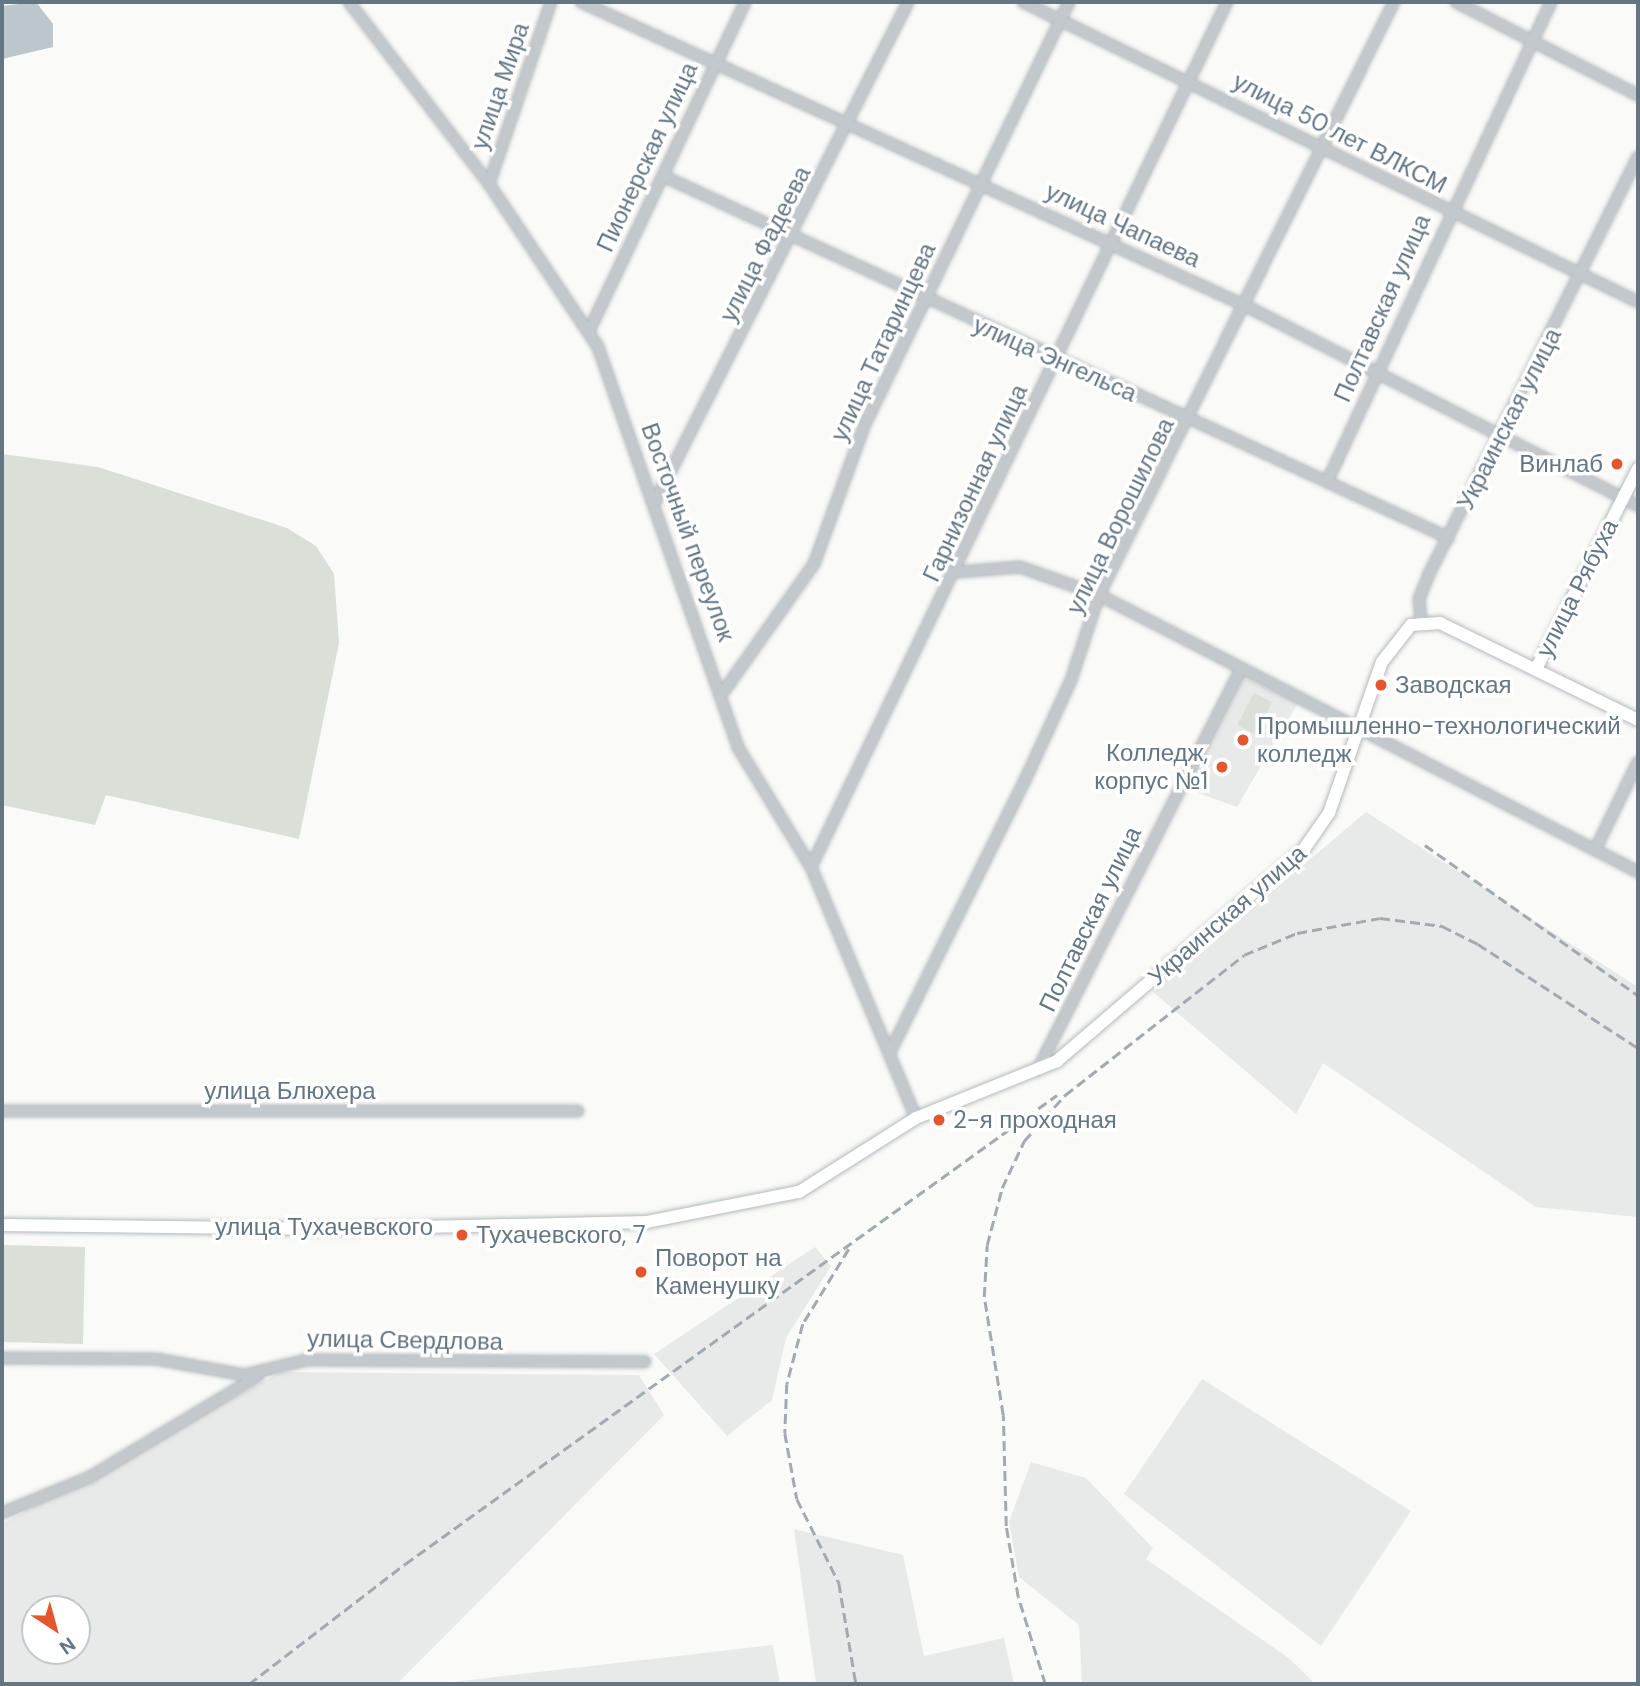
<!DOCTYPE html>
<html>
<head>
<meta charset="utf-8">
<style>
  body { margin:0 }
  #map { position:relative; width:1640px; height:1686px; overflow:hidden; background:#fafaf8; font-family:"DM Sans",sans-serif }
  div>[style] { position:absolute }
  .built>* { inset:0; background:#e8e9e9 }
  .green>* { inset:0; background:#dadfd7 }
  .water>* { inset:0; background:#bbc7cb }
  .roads { filter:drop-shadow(0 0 2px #b5babe) drop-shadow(0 0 2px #b5babe) }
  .minor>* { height:10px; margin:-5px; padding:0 5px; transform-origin:5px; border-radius:5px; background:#c3c8cc }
  .major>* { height:12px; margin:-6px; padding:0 6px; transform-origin:6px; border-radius:6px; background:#fff }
  .rail>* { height:2.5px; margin-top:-1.25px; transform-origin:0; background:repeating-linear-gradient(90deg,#a2aab0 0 10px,transparent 0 15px) }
  .dots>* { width:19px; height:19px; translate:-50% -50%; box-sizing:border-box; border:4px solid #fff; border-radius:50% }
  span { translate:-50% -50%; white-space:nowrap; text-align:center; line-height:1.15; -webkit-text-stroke:7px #fff; paint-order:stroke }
  .street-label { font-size:24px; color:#657683 }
  .poi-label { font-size:24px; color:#657683 }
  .right { translate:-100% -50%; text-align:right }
  .left { translate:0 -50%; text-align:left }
  .frame { position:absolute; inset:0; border:4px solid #657683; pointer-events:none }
  .north { position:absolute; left:21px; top:1595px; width:70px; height:70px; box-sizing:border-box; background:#fff; border:2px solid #c1c8cd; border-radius:50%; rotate:144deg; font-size:19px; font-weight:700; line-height:28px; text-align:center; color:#657683 }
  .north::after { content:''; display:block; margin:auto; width:24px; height:32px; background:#e4572e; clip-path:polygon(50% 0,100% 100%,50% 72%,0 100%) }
</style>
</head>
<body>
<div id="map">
  <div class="built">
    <i style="clip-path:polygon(1242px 677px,1298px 703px,1237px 807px,1198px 793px,1192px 777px)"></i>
    <i style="clip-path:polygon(1366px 812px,1638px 987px,1638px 1217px,1536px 1207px,1323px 1063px,1296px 1114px,1153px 992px)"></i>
    <i style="clip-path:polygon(815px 1247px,831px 1266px,786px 1338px,772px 1400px,727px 1436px,654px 1354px)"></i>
    <i style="clip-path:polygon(evenodd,281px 1372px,639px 1375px,664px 1415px,397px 1684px,2px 1684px,2px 1524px,281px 1372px,35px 1609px,77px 1609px,77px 1651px,35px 1651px,35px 1609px)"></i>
    <i style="clip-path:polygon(1202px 1379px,1411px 1511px,1321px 1646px,1124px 1494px)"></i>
    <i style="clip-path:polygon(1031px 1462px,1086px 1478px,1153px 1548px,1146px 1559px,1290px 1659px,1315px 1684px,1082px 1684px,1079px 1625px,1019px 1577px,1009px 1522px)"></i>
    <i style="clip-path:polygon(794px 1529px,903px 1555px,924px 1656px,1004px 1638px,1014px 1684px,816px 1684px)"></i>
    <i style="clip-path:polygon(773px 1645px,780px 1684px,435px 1684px)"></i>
  </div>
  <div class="green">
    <i style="clip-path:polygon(2px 454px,98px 467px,287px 528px,316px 546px,334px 574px,339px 643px,299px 839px,106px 795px,95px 825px,2px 805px)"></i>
    <i style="clip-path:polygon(1254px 693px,1272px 702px,1255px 734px,1237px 725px)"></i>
    <i style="clip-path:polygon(2px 1245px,85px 1247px,83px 1344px,2px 1342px)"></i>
  </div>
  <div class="water">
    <i style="clip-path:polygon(36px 2px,53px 24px,53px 47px,2px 59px,2px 6px)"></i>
  </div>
  <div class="roads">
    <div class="minor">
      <i style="left:349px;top:2px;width:230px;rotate:52.4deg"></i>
      <i style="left:489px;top:184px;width:196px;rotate:56.2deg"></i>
      <i style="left:598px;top:347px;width:426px;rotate:70.7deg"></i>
      <i style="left:739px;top:749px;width:138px;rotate:58.6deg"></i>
      <i style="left:811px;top:867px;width:272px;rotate:67.3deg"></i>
      <i style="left:581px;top:2px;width:731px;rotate:24.57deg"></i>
      <i style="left:1246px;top:306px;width:440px;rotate:27deg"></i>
      <i style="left:1023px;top:2px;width:684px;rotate:26deg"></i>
      <i style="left:1456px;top:2px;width:204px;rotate:27.1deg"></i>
      <i style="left:663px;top:176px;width:865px;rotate:24.73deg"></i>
      <i style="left:489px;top:184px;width:192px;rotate:-71.2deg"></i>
      <i style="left:589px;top:331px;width:364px;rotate:-64.6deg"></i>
      <i style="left:1327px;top:482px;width:530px;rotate:-64.98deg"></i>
      <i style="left:654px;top:504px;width:563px;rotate:-63.16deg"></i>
      <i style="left:957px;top:572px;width:63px;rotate:-4.5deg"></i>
      <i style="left:1020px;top:567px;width:84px;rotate:19.5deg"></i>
      <i style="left:1099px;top:595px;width:606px;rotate:27.2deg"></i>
      <i style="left:1421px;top:621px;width:22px;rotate:-95deg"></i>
      <i style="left:1419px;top:599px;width:31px;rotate:-68deg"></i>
      <i style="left:1431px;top:570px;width:462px;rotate:-63.4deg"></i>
      <i style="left:724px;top:691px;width:156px;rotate:-54.7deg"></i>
      <i style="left:814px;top:564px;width:149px;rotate:-70deg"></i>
      <i style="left:865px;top:424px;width:469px;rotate:-64.2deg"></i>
      <i style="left:1595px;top:850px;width:98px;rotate:-64deg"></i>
      <i style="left:811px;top:867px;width:960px;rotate:-64.32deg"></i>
      <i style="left:890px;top:1052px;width:306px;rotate:-63.6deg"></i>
      <i style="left:1026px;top:778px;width:108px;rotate:-65.3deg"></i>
      <i style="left:1071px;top:680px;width:89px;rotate:-71.8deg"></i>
      <i style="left:1099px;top:595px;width:662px;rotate:-63.55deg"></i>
      <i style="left:1037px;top:1071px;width:447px;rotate:-63.1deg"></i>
      <i style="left:2px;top:1111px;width:576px"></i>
      <i style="left:2px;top:1358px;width:154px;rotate:0.4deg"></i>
      <i style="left:156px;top:1359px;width:89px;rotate:10.3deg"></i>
      <i style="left:244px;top:1375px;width:65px;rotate:-13.4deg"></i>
      <i style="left:307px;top:1360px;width:338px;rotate:0.3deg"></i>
      <i style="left:2px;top:1513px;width:95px;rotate:-22.2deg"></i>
      <i style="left:90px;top:1477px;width:196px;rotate:-31deg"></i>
    </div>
    <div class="major">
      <i style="left:1536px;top:669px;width:225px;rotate:-63deg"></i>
      <i style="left:2px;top:1225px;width:334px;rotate:0.7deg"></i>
      <i style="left:336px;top:1229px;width:311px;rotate:-1.3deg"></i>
      <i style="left:647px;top:1222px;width:155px;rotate:-11.2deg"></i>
      <i style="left:799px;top:1192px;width:138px;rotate:-32.3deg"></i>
      <i style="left:916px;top:1118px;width:152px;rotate:-22deg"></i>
      <i style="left:1057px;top:1061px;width:326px;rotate:-40.6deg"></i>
      <i style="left:1304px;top:849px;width:44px;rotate:-55.2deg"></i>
      <i style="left:1329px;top:813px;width:160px;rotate:-70.7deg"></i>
      <i style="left:1382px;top:662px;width:47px;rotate:-51.9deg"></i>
      <i style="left:1411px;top:625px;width:29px;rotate:-4deg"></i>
      <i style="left:1440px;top:623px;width:220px;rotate:26.1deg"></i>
    </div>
  </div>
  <div class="rail">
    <i style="left:1425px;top:845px;width:261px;rotate:35.2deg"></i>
    <i style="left:849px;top:1249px;width:88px;rotate:121.5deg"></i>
    <i style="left:803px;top:1324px;width:62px;rotate:104.9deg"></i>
    <i style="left:787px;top:1384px;width:49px;rotate:92.3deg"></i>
    <i style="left:785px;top:1433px;width:67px;rotate:79.7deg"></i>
    <i style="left:797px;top:1499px;width:94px;rotate:63.4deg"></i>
    <i style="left:839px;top:1583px;width:102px;rotate:80.4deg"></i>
    <i style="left:249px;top:1684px;width:197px;rotate:-37.6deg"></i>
    <i style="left:405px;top:1564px;width:803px;rotate:-35.73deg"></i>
    <i style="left:1045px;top:1684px;width:91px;rotate:-107.2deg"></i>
    <i style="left:1018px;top:1597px;width:72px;rotate:-99.6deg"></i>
    <i style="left:1006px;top:1526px;width:111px;rotate:-91.5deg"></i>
    <i style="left:1003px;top:1415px;width:120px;rotate:-99.1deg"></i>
    <i style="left:984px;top:1297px;width:52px;rotate:-86.7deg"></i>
    <i style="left:987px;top:1245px;width:59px;rotate:-75.3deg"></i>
    <i style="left:1002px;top:1188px;width:52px;rotate:-64.9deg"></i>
    <i style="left:1024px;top:1141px;width:62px;rotate:-48.3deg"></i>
    <i style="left:1065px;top:1095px;width:227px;rotate:-38deg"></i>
    <i style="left:1244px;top:955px;width:57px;rotate:-22.5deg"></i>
    <i style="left:1297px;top:933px;width:84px;rotate:-10.2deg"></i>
    <i style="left:1380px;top:918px;width:63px;rotate:7.4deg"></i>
    <i style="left:1442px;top:926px;width:40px;rotate:26.6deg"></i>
    <i style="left:1478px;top:944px;width:191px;rotate:33deg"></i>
  </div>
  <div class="dots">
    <i style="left:1617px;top:464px;background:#e4572e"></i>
    <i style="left:1381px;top:685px;background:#e4572e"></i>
    <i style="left:1243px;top:740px;background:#e4572e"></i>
    <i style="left:1222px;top:767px;background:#e4572e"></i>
    <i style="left:939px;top:1120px;background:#e4572e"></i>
    <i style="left:462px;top:1235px;background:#e4572e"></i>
    <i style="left:641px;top:1272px;background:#e4572e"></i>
  </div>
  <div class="street-label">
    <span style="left:500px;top:86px;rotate:-71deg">улица Мира</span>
    <span style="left:1340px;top:133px;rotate:27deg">улица 50 лет ВЛКСМ</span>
    <span style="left:647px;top:157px;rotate:-65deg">Пионерская улица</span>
    <span style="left:1123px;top:225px;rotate:25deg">улица Чапаева</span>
    <span style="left:765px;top:244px;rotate:-63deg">улица Фадеева</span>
    <span style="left:1382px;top:308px;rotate:-66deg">Полтавская улица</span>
    <span style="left:883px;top:342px;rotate:-65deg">улица Татаринцева</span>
    <span style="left:1055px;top:359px;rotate:24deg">улица Энгельса</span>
    <span style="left:1509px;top:419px;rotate:-63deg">Украинская улица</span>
    <span style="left:975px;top:483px;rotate:-65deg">Гарнизонная улица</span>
    <span style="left:1120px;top:516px;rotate:-64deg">улица Ворошилова</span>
    <span style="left:688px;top:532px;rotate:70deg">Восточный переулок</span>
    <span style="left:1577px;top:588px;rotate:-63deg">улица Рябуха</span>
    <span style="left:1227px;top:915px;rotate:-41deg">Украинская улица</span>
    <span style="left:1090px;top:919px;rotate:-64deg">Полтавская улица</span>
    <span style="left:290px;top:1091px">улица Блюхера</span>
    <span style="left:324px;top:1227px">улица Тухачевского</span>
    <span style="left:405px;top:1340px;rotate:1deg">улица Свердлова</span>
  </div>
  <div class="poi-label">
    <span class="right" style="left:1603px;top:464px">Винлаб</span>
    <span class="left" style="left:1395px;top:685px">Заводская</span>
    <span class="left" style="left:1257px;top:740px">Промышленно-технологический<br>колледж</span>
    <span class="right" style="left:1208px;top:767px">Колледж,<br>корпус №1</span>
    <span class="left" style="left:953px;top:1120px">2-я проходная</span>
    <span class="left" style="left:476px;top:1235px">Тухачевского, 7</span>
    <span class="left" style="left:655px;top:1272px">Поворот на<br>Каменушку</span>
  </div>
  <div class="frame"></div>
  <div class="north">N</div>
</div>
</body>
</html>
